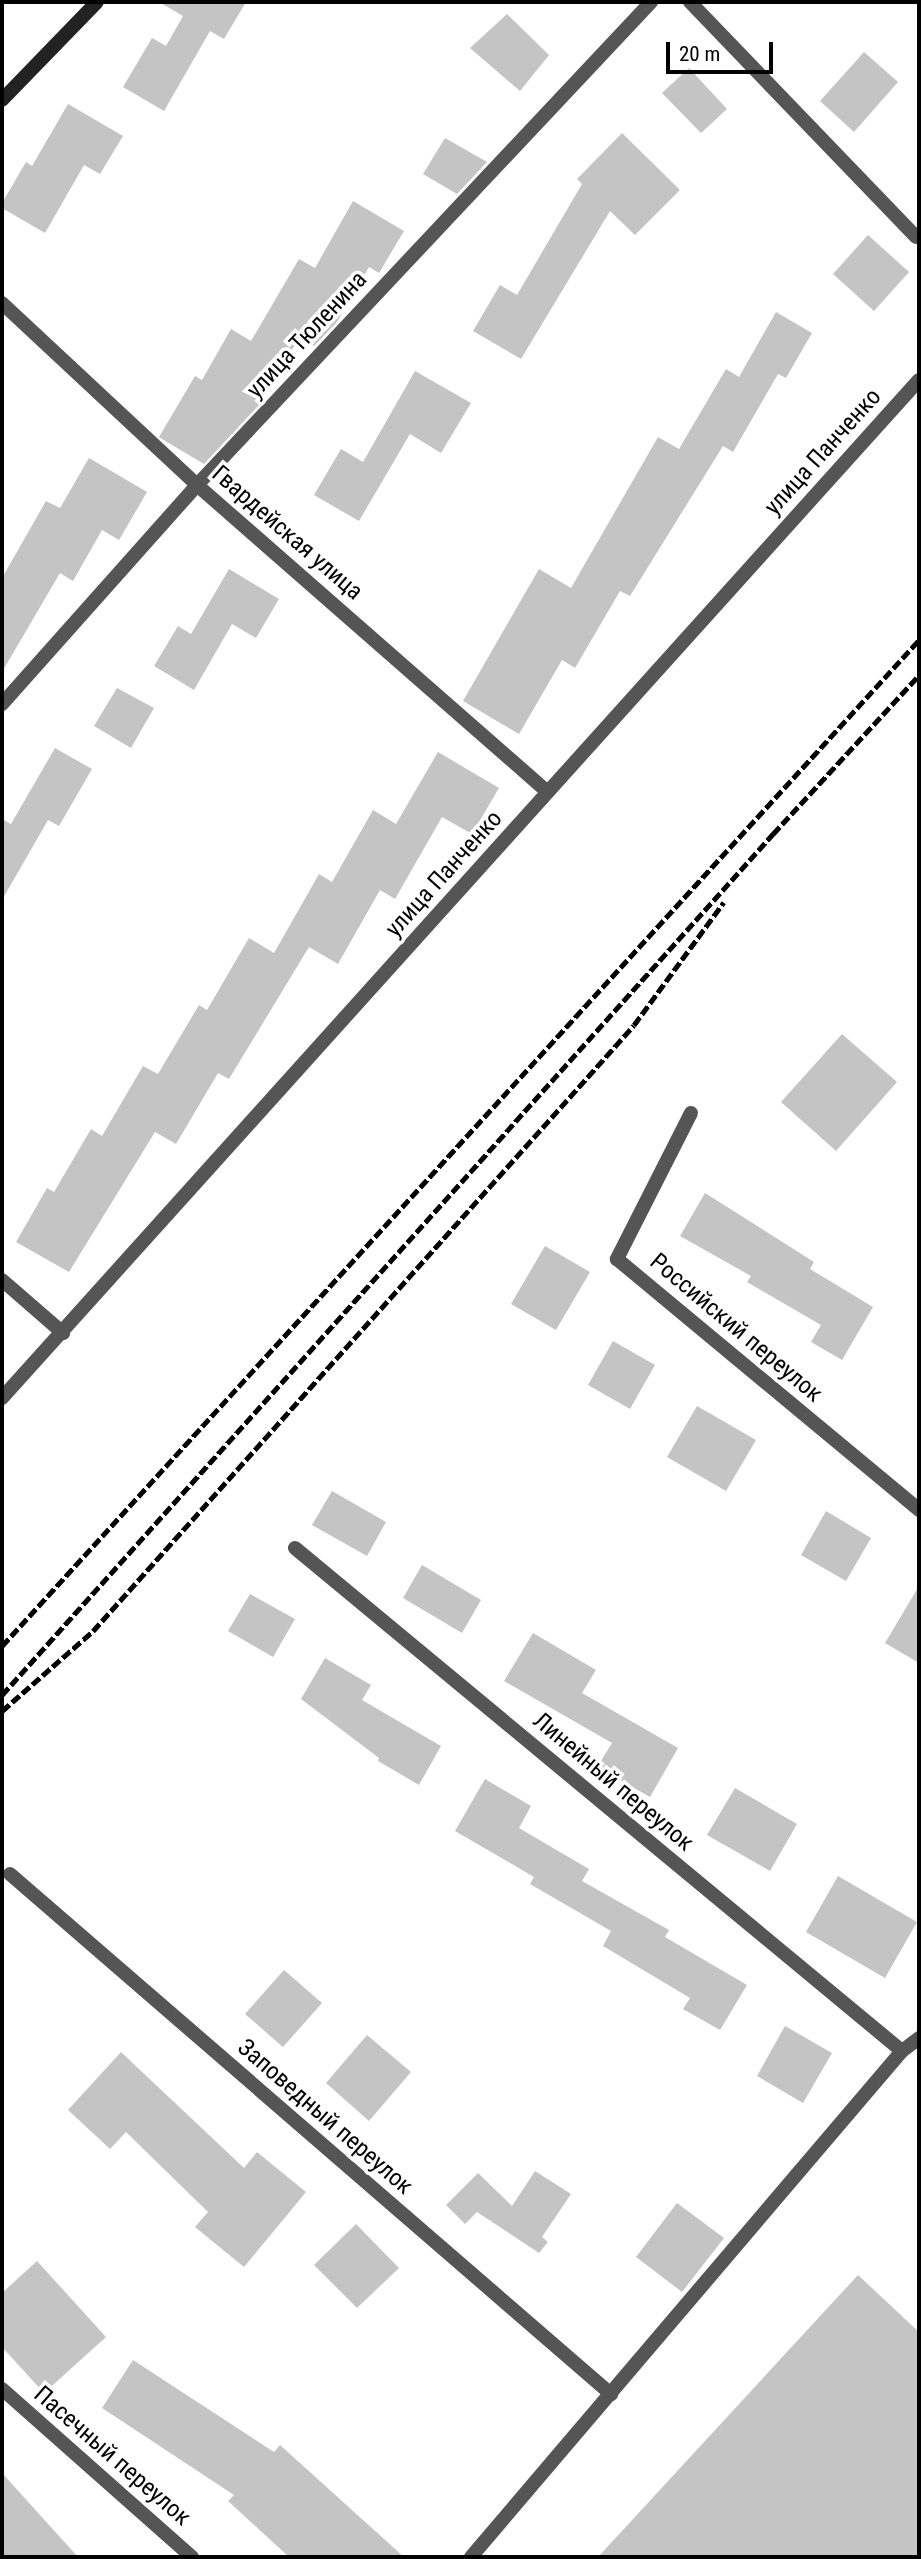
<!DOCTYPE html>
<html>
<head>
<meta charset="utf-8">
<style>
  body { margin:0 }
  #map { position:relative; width:921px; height:2559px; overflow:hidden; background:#fff; font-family:"Roboto Condensed",sans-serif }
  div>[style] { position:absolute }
  .building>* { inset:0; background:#c4c4c4 }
  .street>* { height:14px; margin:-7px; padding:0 7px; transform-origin:7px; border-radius:7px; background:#555 }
  .secondary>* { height:14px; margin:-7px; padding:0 7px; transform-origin:7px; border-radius:7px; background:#222 }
  .rail>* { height:5px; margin-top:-2.5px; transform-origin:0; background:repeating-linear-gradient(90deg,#000 0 10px,transparent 0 13.5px) }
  span { translate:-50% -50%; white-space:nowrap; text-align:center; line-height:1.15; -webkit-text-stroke:7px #fff; paint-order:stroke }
  .street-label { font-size:24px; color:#000 }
  .frame { position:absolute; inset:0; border:4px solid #000; pointer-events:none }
  .scale { position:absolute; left:666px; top:42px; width:107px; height:32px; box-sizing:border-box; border:4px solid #000; border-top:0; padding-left:9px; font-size:21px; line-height:24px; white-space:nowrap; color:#000; -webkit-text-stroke:5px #fff; paint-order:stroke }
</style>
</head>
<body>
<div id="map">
  <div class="building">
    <i style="clip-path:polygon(159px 2px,246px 2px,224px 39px,210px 31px,164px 111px,123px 87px,152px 38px,166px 46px,183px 16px)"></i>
    <i style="clip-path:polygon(507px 14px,549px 55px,520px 91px,470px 48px)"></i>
    <i style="clip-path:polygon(864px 52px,898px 82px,854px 132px,820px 101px)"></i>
    <i style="clip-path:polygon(689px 68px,727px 109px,701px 133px,662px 93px)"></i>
    <i style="clip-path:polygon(68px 104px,123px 136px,100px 174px,84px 165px,45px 233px,2px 208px,2px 203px,26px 162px,32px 166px)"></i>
    <i style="clip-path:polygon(622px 133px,680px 190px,635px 235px,610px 211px,521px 359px,473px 331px,500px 285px,517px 295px,582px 184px,577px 179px)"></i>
    <i style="clip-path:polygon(445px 138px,487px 162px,457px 194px,423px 174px)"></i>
    <i style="clip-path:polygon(353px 201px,404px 231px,379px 273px,369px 267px,337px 322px,314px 346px,299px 338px,259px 405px,204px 464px,162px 439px,159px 437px,195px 376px,202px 380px,231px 329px,251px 341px,299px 259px,315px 268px)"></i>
    <i style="clip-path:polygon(868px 235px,909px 272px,874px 311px,833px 274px)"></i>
    <i style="clip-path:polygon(776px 312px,812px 333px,786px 378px,778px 374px,733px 452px,723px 446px,630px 596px,620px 591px,575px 668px,562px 660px,519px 734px,463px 701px,539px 569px,571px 588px,658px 437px,679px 449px,726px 369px,739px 377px)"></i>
    <i style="clip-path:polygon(415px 371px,471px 403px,441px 453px,410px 434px,359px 521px,314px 495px,341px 449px,363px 462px)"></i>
    <i style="clip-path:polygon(89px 458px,147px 492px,119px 540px,102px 530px,73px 581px,60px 573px,2px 672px,2px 578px,46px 501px,60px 508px)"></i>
    <i style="clip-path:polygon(229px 569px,279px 599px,256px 638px,232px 624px,194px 690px,154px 666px,178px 626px,191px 634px)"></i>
    <i style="clip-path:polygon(117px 688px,154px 708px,131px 748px,94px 726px)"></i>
    <i style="clip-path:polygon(55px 748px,92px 769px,59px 826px,48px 820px,2px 900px,2px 819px,11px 824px)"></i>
    <i style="clip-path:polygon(438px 752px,499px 788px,472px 834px,442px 817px,395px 899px,380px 890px,338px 964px,309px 947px,229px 1079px,218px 1073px,176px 1144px,155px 1132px,69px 1272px,16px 1242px,47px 1188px,54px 1192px,91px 1129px,102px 1136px,143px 1066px,158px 1074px,199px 1005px,207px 1010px,249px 938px,274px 953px,319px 874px,332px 882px,373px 810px,396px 824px)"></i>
    <i style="clip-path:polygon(842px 1034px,897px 1082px,836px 1151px,781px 1102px)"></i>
    <i style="clip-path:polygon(705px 1193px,814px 1262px,810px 1269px,873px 1307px,842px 1360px,811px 1342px,821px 1325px,747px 1282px,751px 1276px,680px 1236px)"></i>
    <i style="clip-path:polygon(545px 1246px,590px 1272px,556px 1330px,511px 1304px)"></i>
    <i style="clip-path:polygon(613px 1341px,655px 1365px,630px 1409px,588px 1385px)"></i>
    <i style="clip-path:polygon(697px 1406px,756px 1440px,726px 1491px,667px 1457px)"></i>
    <i style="clip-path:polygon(332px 1491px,386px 1522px,367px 1556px,312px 1525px)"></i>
    <i style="clip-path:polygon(826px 1511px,871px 1538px,846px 1581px,801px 1555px)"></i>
    <i style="clip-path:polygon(422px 1565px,481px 1600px,462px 1633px,403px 1598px)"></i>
    <i style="clip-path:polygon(919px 1586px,919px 1663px,885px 1643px)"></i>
    <i style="clip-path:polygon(250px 1594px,295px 1619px,273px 1657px,228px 1631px)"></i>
    <i style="clip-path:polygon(533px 1633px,596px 1670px,582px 1693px,678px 1748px,650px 1797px,597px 1767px,612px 1743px,504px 1681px)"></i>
    <i style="clip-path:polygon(325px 1658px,371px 1685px,362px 1700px,441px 1746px,419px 1785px,378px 1761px,379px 1758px,301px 1699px)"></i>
    <i style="clip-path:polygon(485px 1779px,531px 1806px,519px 1828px,589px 1869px,582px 1881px,669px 1930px,665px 1937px,747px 1985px,720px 2030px,683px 2009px,690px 1998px,603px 1946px,611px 1931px,530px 1884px,534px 1877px,455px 1831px)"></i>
    <i style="clip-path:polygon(735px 1788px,797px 1824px,770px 1871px,707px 1835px)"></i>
    <i style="clip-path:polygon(838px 1876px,917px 1922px,885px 1978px,806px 1932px)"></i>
    <i style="clip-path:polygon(284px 1970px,322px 2003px,283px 2047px,245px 2014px)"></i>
    <i style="clip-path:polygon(785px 2026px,832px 2053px,803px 2103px,757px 2076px)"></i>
    <i style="clip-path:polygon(367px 2035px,411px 2072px,369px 2121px,326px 2083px)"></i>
    <i style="clip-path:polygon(121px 2052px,244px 2168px,257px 2152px,306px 2192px,244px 2267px,195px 2227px,208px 2212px,126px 2132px,110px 2149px,68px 2110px)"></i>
    <i style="clip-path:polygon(535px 2171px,571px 2194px,542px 2237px,548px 2242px,539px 2253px,477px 2212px,465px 2224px,446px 2205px,478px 2173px,512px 2206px)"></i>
    <i style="clip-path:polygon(677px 2203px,724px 2238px,682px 2292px,636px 2257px)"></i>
    <i style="clip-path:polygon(356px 2224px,399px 2268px,357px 2308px,314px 2265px)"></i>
    <i style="clip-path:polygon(37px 2261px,106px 2337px,44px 2393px,2px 2347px,2px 2293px)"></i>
    <i style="clip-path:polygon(858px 2275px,919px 2332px,919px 2557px,598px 2557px)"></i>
    <i style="clip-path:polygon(133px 2360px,274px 2452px,280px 2445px,404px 2557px,289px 2557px,228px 2501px,234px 2495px,102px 2408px)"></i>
    <i style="clip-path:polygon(2px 2473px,78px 2557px,2px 2557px)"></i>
  </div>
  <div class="street">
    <i style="left:690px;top:2px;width:326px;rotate:46.1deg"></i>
    <i style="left:2px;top:303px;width:267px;rotate:43deg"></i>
    <i style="left:197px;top:485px;width:466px;rotate:41.2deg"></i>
    <i style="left:2px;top:704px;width:293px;rotate:-48.3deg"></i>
    <i style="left:197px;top:485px;width:663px;rotate:-46.77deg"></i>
    <i style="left:691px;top:1113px;width:164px;rotate:116.9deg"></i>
    <i style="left:617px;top:1259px;width:393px;rotate:39.7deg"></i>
    <i style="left:2px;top:1280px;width:81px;rotate:41deg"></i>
    <i style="left:2px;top:1398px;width:1370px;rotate:-47.99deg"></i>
    <i style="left:295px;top:1548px;width:788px;rotate:39.65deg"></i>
    <i style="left:10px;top:1874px;width:795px;rotate:40.87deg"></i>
    <i style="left:2px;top:2389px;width:254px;rotate:41.5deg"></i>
    <i style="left:471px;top:2557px;width:665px;rotate:-49.58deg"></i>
    <i style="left:902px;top:2051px;width:21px;rotate:-37deg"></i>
  </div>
  <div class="secondary">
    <i style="left:2px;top:100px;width:136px;rotate:-45.9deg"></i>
  </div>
  <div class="rail">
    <i style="left:2px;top:1646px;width:1361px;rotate:-47.65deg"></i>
    <i style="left:2px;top:1695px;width:1156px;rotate:-48.16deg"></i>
    <i style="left:773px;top:834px;width:216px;rotate:-47.4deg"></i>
    <i style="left:2px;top:1711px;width:121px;rotate:-41.3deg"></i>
    <i style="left:93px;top:1631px;width:812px;rotate:-48.24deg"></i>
    <i style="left:634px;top:1025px;width:152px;rotate:-53.8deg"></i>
  </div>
  <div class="street-label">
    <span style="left:307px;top:335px;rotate:-47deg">улица Тюленина</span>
    <span style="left:823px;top:452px;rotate:-48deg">улица Панченко</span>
    <span style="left:287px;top:533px;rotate:41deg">Гвардейская улица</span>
    <span style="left:444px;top:874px;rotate:-48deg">улица Панченко</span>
    <span style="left:736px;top:1328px;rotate:40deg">Российский переулок</span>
    <span style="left:613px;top:1782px;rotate:40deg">Линейный переулок</span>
    <span style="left:325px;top:2117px;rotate:41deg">Заповедный переулок</span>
    <span style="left:112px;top:2456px;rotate:41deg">Пасечный переулок</span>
  </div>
  <div class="frame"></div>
  <div class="scale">20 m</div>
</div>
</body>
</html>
